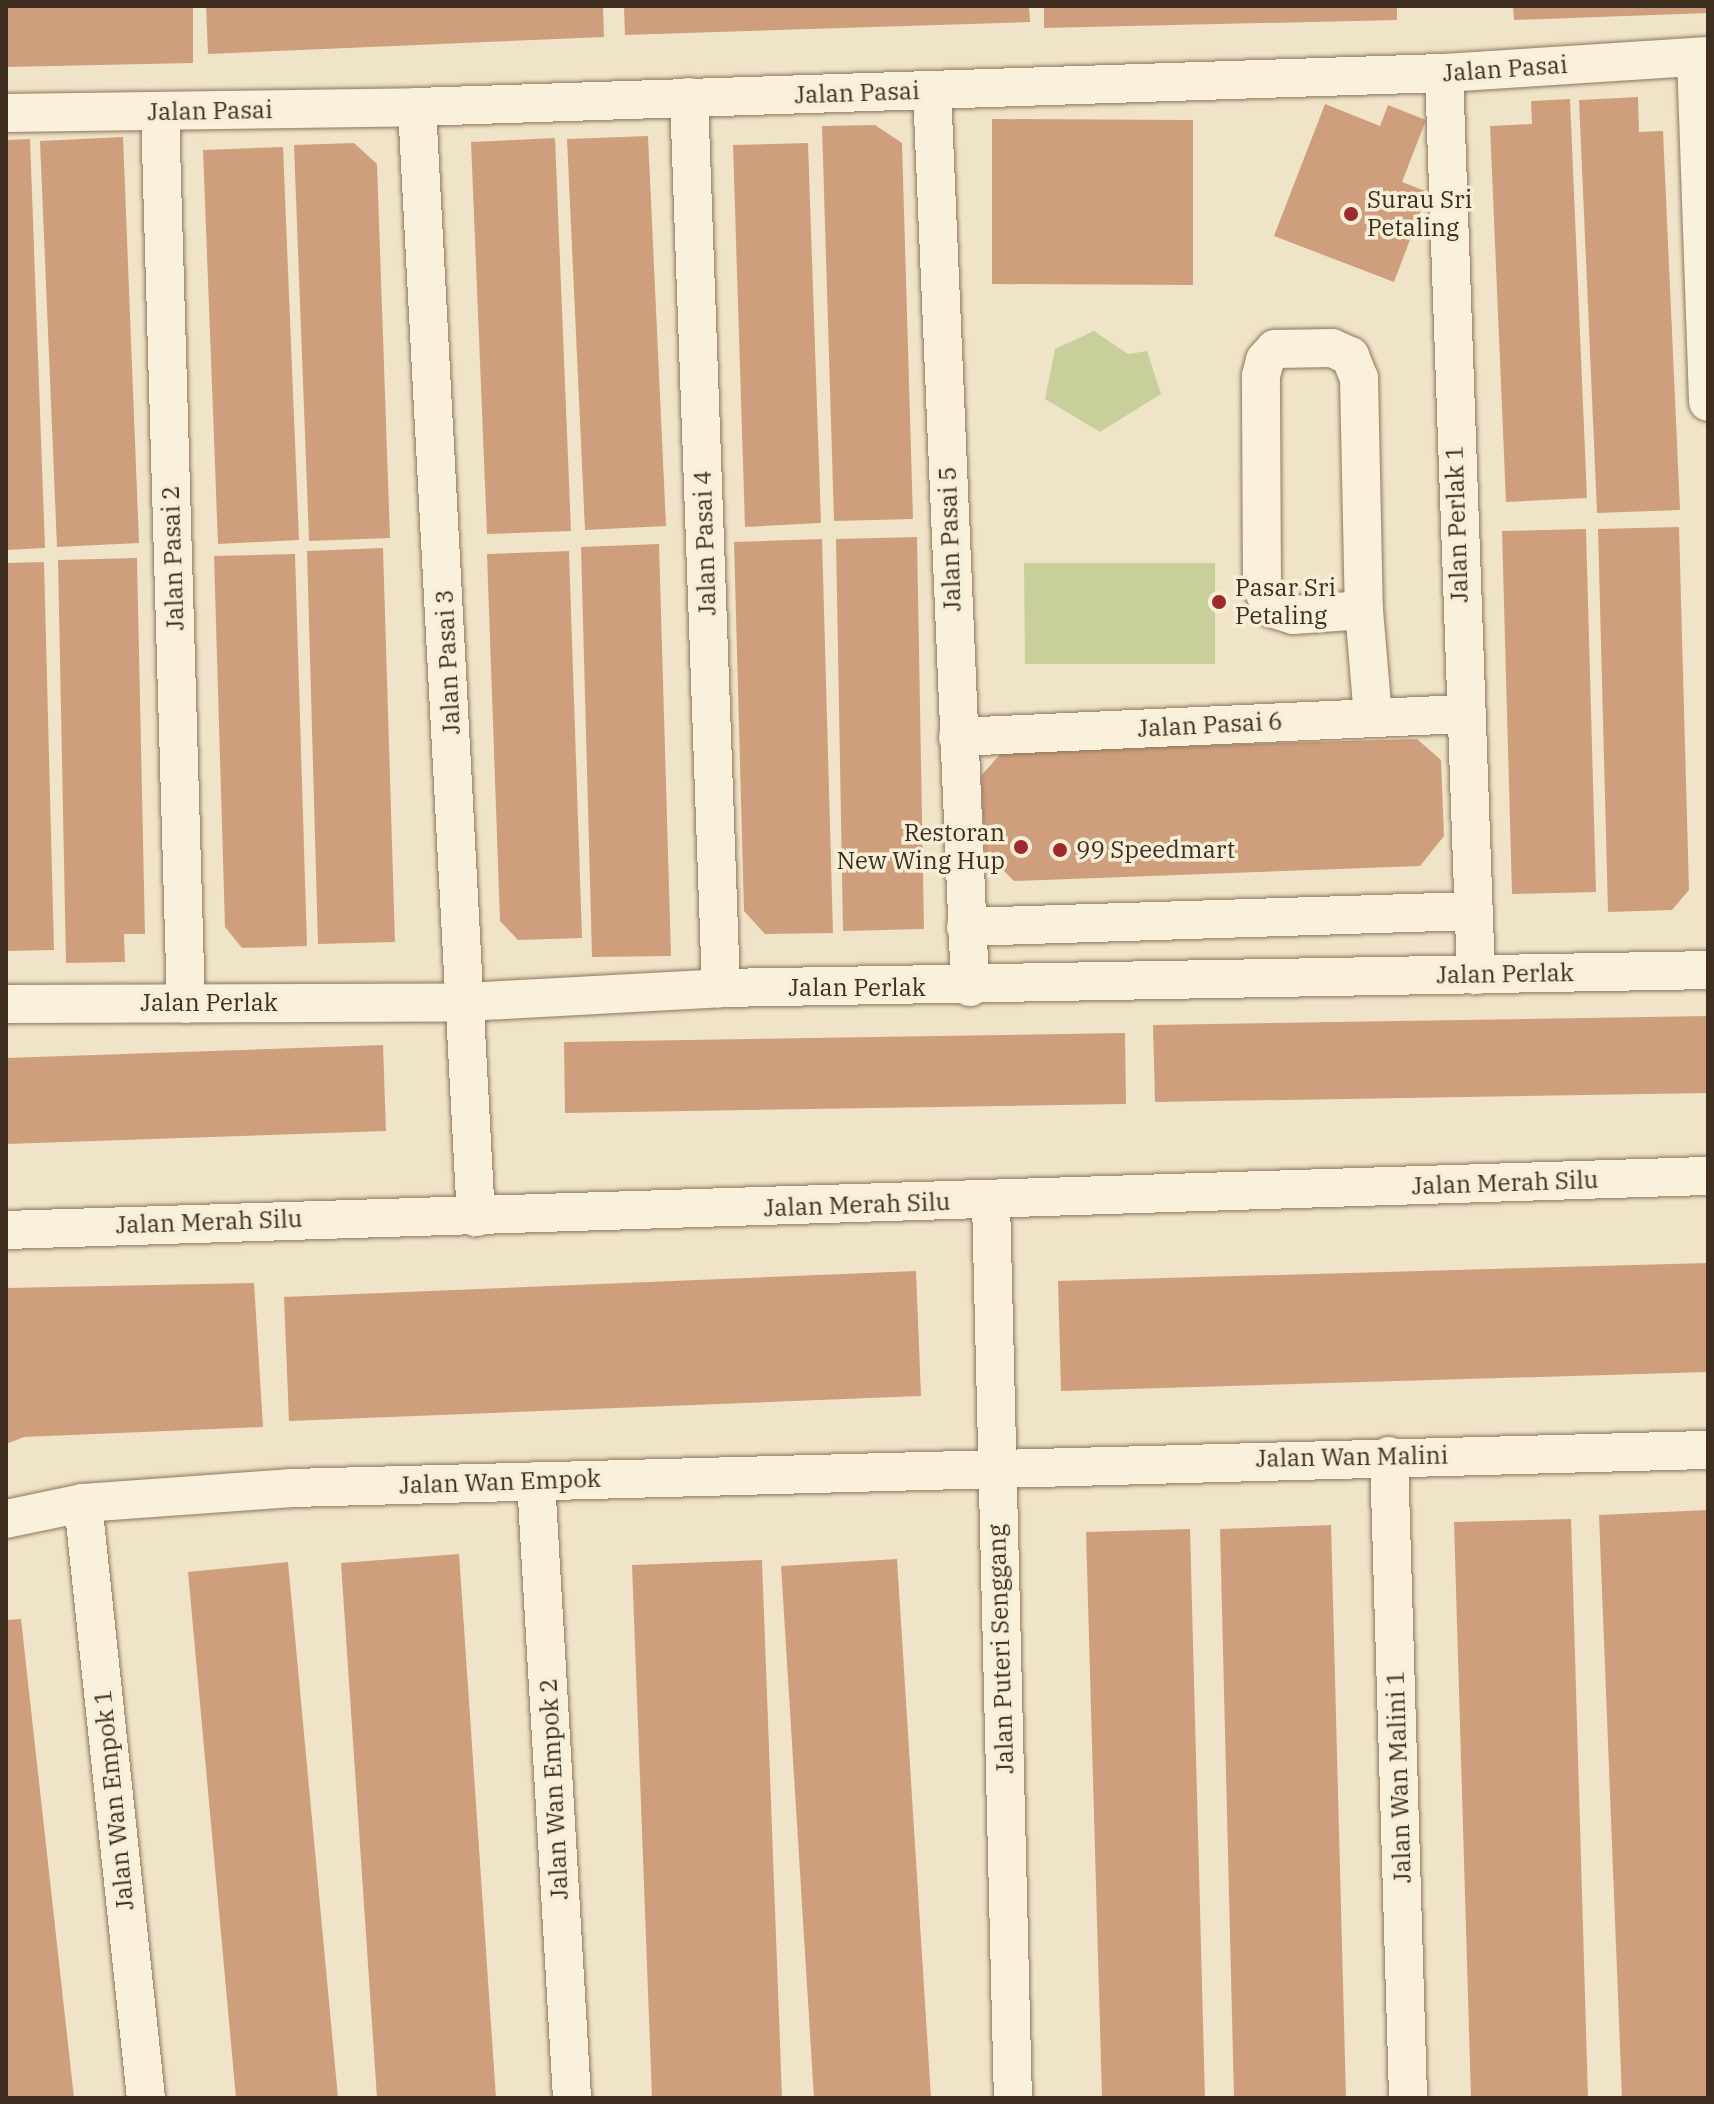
<!DOCTYPE html>
<html>
<head>
<meta charset="utf-8">
<style>
  body { margin:0 }
  #map { position:relative; width:1714px; height:2104px; overflow:hidden; background:#f0e4c8; font-family:"IBM Plex Serif",serif }
  div>[style] { position:absolute }
  .green>* { inset:0; background:#c9cf9b }
  .building>* { inset:0; background:#cf9f7d }
  .roads { filter:drop-shadow(0 0 2px #8d765c) drop-shadow(0 0 2px #8d765c) }
  .minor>* { height:38px; margin:-19px; padding:0 19px; transform-origin:19px; border-radius:19px; background:#faf1dc }
  .dots>* { width:22px; height:22px; translate:-50% -50%; box-sizing:border-box; border:4px solid #f7eed8; border-radius:50% }
  span { translate:-50% -50%; white-space:nowrap; text-align:center; line-height:1.15; -webkit-text-stroke:7px #f7eed8; paint-order:stroke }
  .street-label { font-size:24px; color:#3d2e20 }
  .poi-label { font-size:24px; color:#3d2e20 }
  .left { translate:0 -50%; text-align:left }
  .right { translate:-100% -50%; text-align:right }
  .frame { position:absolute; inset:0; border:8px solid #3d2e20; pointer-events:none }
</style>
</head>
<body>
<div id="map">
  <div class="green">
    <i style="clip-path:polygon(1094px 331px,1128px 354px,1147px 351px,1161px 394px,1100px 432px,1045px 399px,1055px 349px)"></i>
    <i style="clip-path:polygon(1024px 563px,1215px 563px,1215px 664px,1025px 664px)"></i>
  </div>
  <div class="building">
    <i style="clip-path:polygon(6px 6px,193px 6px,193px 63px,6px 67px)"></i>
    <i style="clip-path:polygon(206px 6px,603px 6px,604px 37px,208px 54px)"></i>
    <i style="clip-path:polygon(624px 6px,1029px 6px,1030px 22px,625px 35px)"></i>
    <i style="clip-path:polygon(1044px 6px,1397px 6px,1397px 20px,1044px 28px)"></i>
    <i style="clip-path:polygon(1513px 6px,1708px 6px,1708px 13px,1514px 20px)"></i>
    <i style="clip-path:polygon(1638px 97px,1639px 132px,1663px 131px,1680px 510px,1597px 513px,1579px 100px)"></i>
    <i style="clip-path:polygon(1570px 99px,1587px 498px,1506px 502px,1490px 126px,1532px 124px,1531px 101px)"></i>
    <i style="clip-path:polygon(1325px 104px,1380px 126px,1388px 105px,1426px 120px,1402px 182px,1428px 192px,1394px 282px,1274px 236px)"></i>
    <i style="clip-path:polygon(992px 119px,1193px 120px,1193px 285px,992px 284px)"></i>
    <i style="clip-path:polygon(875px 125px,902px 143px,913px 519px,834px 521px,822px 126px)"></i>
    <i style="clip-path:polygon(648px 136px,666px 526px,585px 530px,567px 139px)"></i>
    <i style="clip-path:polygon(123px 137px,139px 543px,57px 547px,40px 141px)"></i>
    <i style="clip-path:polygon(555px 138px,571px 531px,487px 534px,471px 142px)"></i>
    <i style="clip-path:polygon(30px 139px,45px 548px,6px 550px,6px 140px)"></i>
    <i style="clip-path:polygon(354px 143px,377px 164px,390px 538px,309px 541px,294px 145px)"></i>
    <i style="clip-path:polygon(808px 143px,821px 523px,745px 527px,733px 145px)"></i>
    <i style="clip-path:polygon(283px 147px,299px 540px,218px 544px,203px 150px)"></i>
    <i style="clip-path:polygon(1679px 527px,1689px 890px,1672px 910px,1608px 912px,1598px 529px)"></i>
    <i style="clip-path:polygon(1586px 529px,1596px 892px,1512px 894px,1502px 531px)"></i>
    <i style="clip-path:polygon(917px 537px,924px 929px,843px 931px,836px 539px)"></i>
    <i style="clip-path:polygon(822px 539px,833px 933px,765px 934px,744px 911px,734px 542px)"></i>
    <i style="clip-path:polygon(659px 544px,671px 956px,592px 957px,581px 547px)"></i>
    <i style="clip-path:polygon(383px 548px,395px 942px,318px 944px,307px 551px)"></i>
    <i style="clip-path:polygon(569px 551px,582px 938px,518px 940px,500px 921px,487px 554px)"></i>
    <i style="clip-path:polygon(295px 554px,307px 946px,242px 948px,225px 927px,214px 556px)"></i>
    <i style="clip-path:polygon(137px 558px,145px 934px,124px 934px,125px 962px,66px 963px,58px 560px)"></i>
    <i style="clip-path:polygon(44px 562px,54px 950px,6px 951px,6px 563px)"></i>
    <i style="clip-path:polygon(1417px 739px,1441px 760px,1444px 836px,1420px 866px,1014px 881px,985px 852px,981px 776px,1003px 751px)"></i>
    <i style="clip-path:polygon(1708px 1016px,1708px 1093px,1155px 1102px,1153px 1025px)"></i>
    <i style="clip-path:polygon(1125px 1033px,1126px 1104px,565px 1113px,564px 1042px)"></i>
    <i style="clip-path:polygon(383px 1045px,386px 1131px,6px 1144px,6px 1058px)"></i>
    <i style="clip-path:polygon(1708px 1263px,1708px 1372px,1061px 1391px,1058px 1281px)"></i>
    <i style="clip-path:polygon(916px 1271px,921px 1396px,289px 1421px,284px 1297px)"></i>
    <i style="clip-path:polygon(254px 1283px,263px 1427px,24px 1437px,6px 1444px,6px 1288px)"></i>
    <i style="clip-path:polygon(1708px 1510px,1708px 2098px,1622px 2098px,1599px 1515px)"></i>
    <i style="clip-path:polygon(1571px 1519px,1588px 2098px,1471px 2098px,1454px 1522px)"></i>
    <i style="clip-path:polygon(1331px 1525px,1346px 2098px,1234px 2098px,1220px 1529px)"></i>
    <i style="clip-path:polygon(1190px 1529px,1205px 2098px,1102px 2098px,1086px 1532px)"></i>
    <i style="clip-path:polygon(459px 1554px,496px 2098px,377px 2098px,341px 1563px)"></i>
    <i style="clip-path:polygon(897px 1559px,931px 2098px,814px 2098px,781px 1566px)"></i>
    <i style="clip-path:polygon(762px 1560px,782px 2098px,652px 2098px,632px 1565px)"></i>
    <i style="clip-path:polygon(288px 1562px,338px 2098px,236px 2098px,188px 1572px)"></i>
    <i style="clip-path:polygon(21px 1619px,74px 2098px,6px 2098px,6px 1620px)"></i>
  </div>
  <div class="roads">
    <div class="minor">
      <i style="left:1696px;top:57px;width:345px;rotate:88deg"></i>
      <i style="left:1444px;top:73px;width:903px;rotate:87.97deg"></i>
      <i style="left:932px;top:90px;width:898px;rotate:87.57deg"></i>
      <i style="left:689px;top:97px;width:892px;rotate:87.94deg"></i>
      <i style="left:417px;top:107px;width:1112px;rotate:86.96deg"></i>
      <i style="left:160px;top:112px;width:892px;rotate:88.33deg"></i>
      <i style="left:6px;top:113px;width:411px;rotate:-0.8deg"></i>
      <i style="left:417px;top:107px;width:1028px;rotate:-1.9deg"></i>
      <i style="left:1444px;top:73px;width:265px;rotate:-3.7deg"></i>
      <i style="left:1364px;top:610px;width:71px;rotate:176deg"></i>
      <i style="left:1293px;top:615px;width:23px;rotate:-162deg"></i>
      <i style="left:1271px;top:608px;width:23px;rotate:-113deg"></i>
      <i style="left:1262px;top:587px;width:211px;rotate:-90.3deg"></i>
      <i style="left:1261px;top:376px;width:16px;rotate:-76deg"></i>
      <i style="left:1265px;top:360px;width:15px;rotate:-48deg"></i>
      <i style="left:1275px;top:349px;width:57px;rotate:-1deg"></i>
      <i style="left:1332px;top:348px;width:20px;rotate:24deg"></i>
      <i style="left:1350px;top:356px;width:24px;rotate:68deg"></i>
      <i style="left:1359px;top:378px;width:232px;rotate:88.8deg"></i>
      <i style="left:1364px;top:610px;width:108px;rotate:85.2deg"></i>
      <i style="left:958px;top:737px;width:506px;rotate:-2.61deg"></i>
      <i style="left:966px;top:927px;width:506px;rotate:-1.81deg"></i>
      <i style="left:6px;top:1004px;width:460px;rotate:-0.2deg"></i>
      <i style="left:466px;top:1002px;width:255px;rotate:-3.1deg"></i>
      <i style="left:721px;top:988px;width:987px;rotate:-1.04deg"></i>
      <i style="left:991px;top:1201px;width:897px;rotate:88.6deg"></i>
      <i style="left:6px;top:1230px;width:1703px;rotate:-1.82deg"></i>
      <i style="left:1389px;top:1456px;width:642px;rotate:88.3deg"></i>
      <i style="left:536px;top:1481px;width:618px;rotate:86.66deg"></i>
      <i style="left:83px;top:1503px;width:598px;rotate:83.96deg"></i>
      <i style="left:6px;top:1519px;width:79px;rotate:-11.7deg"></i>
      <i style="left:83px;top:1503px;width:210px;rotate:-4.1deg"></i>
      <i style="left:292px;top:1488px;width:1417px;rotate:-1.54deg"></i>
    </div>
  </div>
  <div class="dots">
    <i style="left:1351px;top:214px;background:#9e2a2b"></i>
    <i style="left:1219px;top:602px;background:#9e2a2b"></i>
    <i style="left:1021px;top:847px;background:#9e2a2b"></i>
    <i style="left:1060px;top:850px;background:#9e2a2b"></i>
  </div>
  <div class="street-label">
    <span style="left:1505px;top:69px;rotate:-4deg">Jalan Pasai</span>
    <span style="left:857px;top:93px;rotate:-2deg">Jalan Pasai</span>
    <span style="left:210px;top:111px;rotate:-1deg">Jalan Pasai</span>
    <span style="left:1457px;top:524px;rotate:-92deg">Jalan Perlak 1</span>
    <span style="left:950px;top:539px;rotate:-92deg">Jalan Pasai 5</span>
    <span style="left:705px;top:543px;rotate:-92deg">Jalan Pasai 4</span>
    <span style="left:173px;top:558px;rotate:-92deg">Jalan Pasai 2</span>
    <span style="left:448px;top:662px;rotate:-93deg">Jalan Pasai 3</span>
    <span style="left:1210px;top:725px;rotate:-3deg">Jalan Pasai 6</span>
    <span style="left:1505px;top:974px;rotate:-1deg">Jalan Perlak</span>
    <span style="left:857px;top:988px">Jalan Perlak</span>
    <span style="left:209px;top:1003px">Jalan Perlak</span>
    <span style="left:1505px;top:1183px;rotate:-2deg">Jalan Merah Silu</span>
    <span style="left:857px;top:1205px;rotate:-2deg">Jalan Merah Silu</span>
    <span style="left:209px;top:1222px;rotate:-2deg">Jalan Merah Silu</span>
    <span style="left:1352px;top:1457px;rotate:-1deg">Jalan Wan Malini</span>
    <span style="left:500px;top:1482px;rotate:-2deg">Jalan Wan Empok</span>
    <span style="left:1001px;top:1649px;rotate:-92deg">Jalan Puteri Senggang</span>
    <span style="left:1399px;top:1777px;rotate:-92deg">Jalan Wan Malini 1</span>
    <span style="left:554px;top:1789px;rotate:-93deg">Jalan Wan Empok 2</span>
    <span style="left:114px;top:1800px;rotate:-96deg">Jalan Wan Empok 1</span>
  </div>
  <div class="poi-label">
    <span class="left" style="left:1367px;top:214px">Surau Sri<br>Petaling</span>
    <span class="left" style="left:1235px;top:602px">Pasar Sri<br>Petaling</span>
    <span class="right" style="left:1005px;top:847px">Restoran<br>New Wing Hup</span>
    <span class="left" style="left:1076px;top:850px">99 Speedmart</span>
  </div>
  <div class="frame"></div>
</div>
</body>
</html>
